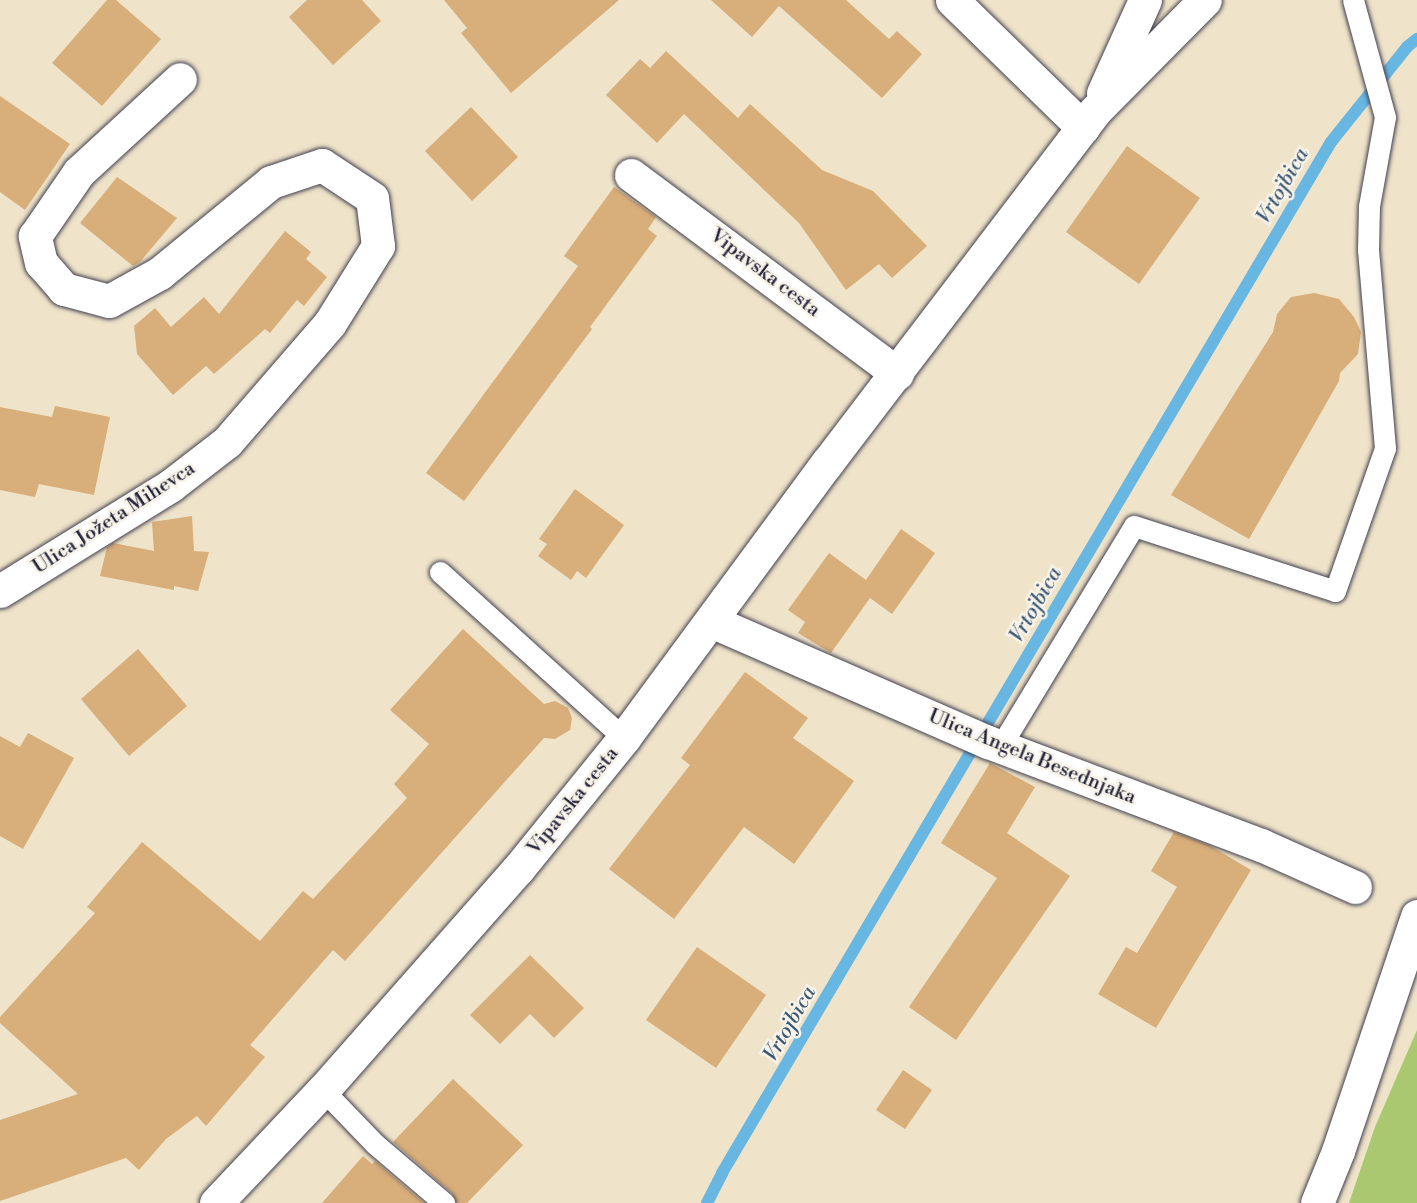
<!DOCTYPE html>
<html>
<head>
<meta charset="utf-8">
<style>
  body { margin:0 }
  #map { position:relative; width:1417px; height:1203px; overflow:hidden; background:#efe4c9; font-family:"Libre Bodoni",serif }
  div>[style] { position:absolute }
  .green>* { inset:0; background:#aac86f }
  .stream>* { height:12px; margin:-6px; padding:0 6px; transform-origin:6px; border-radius:6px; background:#68b6e2 }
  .building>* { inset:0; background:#d8ae7a }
  .roads { filter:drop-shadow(0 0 2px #413f50) drop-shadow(0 0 2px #413f50) }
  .lane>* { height:21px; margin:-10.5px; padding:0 10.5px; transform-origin:10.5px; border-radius:10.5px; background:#fff }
  .street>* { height:33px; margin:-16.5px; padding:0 16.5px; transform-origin:16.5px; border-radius:16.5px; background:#fff }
  .secondary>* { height:33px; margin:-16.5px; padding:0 16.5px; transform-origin:16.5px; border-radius:16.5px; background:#fff }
  .primary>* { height:33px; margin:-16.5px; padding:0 16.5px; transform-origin:16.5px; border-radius:16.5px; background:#fff }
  span { translate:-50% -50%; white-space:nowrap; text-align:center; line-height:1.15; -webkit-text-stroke:5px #f7f3e8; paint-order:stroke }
  .street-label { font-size:20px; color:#22223b }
  .water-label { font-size:21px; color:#3a5675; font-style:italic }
</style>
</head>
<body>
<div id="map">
  <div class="green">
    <i style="clip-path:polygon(1417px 1030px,1417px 1203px,1349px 1203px,1375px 1127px)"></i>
  </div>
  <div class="stream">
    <i style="left:707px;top:1203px;width:34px;rotate:-63deg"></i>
    <i style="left:722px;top:1173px;width:1197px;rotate:-59.43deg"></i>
    <i style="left:1331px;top:142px;width:122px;rotate:-51.3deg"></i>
    <i style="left:1407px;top:47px;width:13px;rotate:-39deg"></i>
  </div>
  <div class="building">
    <i style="clip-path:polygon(107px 0,116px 0,161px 39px,102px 106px,52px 63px)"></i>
    <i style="clip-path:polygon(307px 0,362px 0,381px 21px,333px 65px,289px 17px)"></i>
    <i style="clip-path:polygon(444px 0,619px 0,511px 93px,461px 33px,467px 28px)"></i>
    <i style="clip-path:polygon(711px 0,846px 0,889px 39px,897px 31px,922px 54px,882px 98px,779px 6px,752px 37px)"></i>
    <i style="clip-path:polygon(666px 51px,738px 118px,750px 104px,822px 170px,873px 191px,927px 246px,892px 278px,879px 264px,846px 290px,799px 223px,684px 114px,657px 143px,606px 95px,640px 59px,650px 68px)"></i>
    <i style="clip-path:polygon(0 96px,70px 144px,25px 210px,0 192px)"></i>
    <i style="clip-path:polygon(471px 107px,518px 157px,472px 201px,425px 151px)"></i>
    <i style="clip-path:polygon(1127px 146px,1200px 198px,1139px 284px,1066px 232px)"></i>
    <i style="clip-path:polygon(117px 177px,177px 218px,140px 262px,133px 266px,80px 223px)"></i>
    <i style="clip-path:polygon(614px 187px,656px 217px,648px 229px,657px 236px,590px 327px,592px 329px,464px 501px,426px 473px,578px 266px,564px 256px)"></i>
    <i style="clip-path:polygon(285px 231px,311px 252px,306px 259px,327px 277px,304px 306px,297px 300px,270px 333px,265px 329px,214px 374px,206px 366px,173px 395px,137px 354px,134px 326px,155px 308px,171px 327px,204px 297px,219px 314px)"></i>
    <i style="clip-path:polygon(1314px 293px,1339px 299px,1354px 317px,1361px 332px,1358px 354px,1340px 373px,1339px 381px,1249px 539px,1171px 495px,1273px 332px,1277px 314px,1291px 297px)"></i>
    <i style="clip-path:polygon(55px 406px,110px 417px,94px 495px,39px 484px,35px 497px,0 490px,0 407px,52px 417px)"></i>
    <i style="clip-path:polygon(575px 489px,624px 525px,586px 578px,577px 571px,571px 580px,538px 556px,547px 544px,539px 539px)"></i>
    <i style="clip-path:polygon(192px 516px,194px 551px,209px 552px,198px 591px,174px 586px,174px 590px,100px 576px,107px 547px,113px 543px,154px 551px,152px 522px)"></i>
    <i style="clip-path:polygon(901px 529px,935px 553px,892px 614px,870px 598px,831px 653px,798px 633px,805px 622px,788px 610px,829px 553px,866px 580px)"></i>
    <i style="clip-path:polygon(463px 629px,544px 704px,555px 701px,568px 708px,572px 718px,570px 730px,555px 739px,544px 738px,345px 961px,333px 950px,250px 1045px,265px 1057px,206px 1126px,197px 1116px,166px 1139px,139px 1170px,126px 1158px,0 1201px,0 1120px,78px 1094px,0 1023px,0 1017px,95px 913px,87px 907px,142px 842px,260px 941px,303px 891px,313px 899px,407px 798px,394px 784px,429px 744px,390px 710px)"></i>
    <i style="clip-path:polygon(138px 649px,187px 706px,129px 756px,81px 699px)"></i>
    <i style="clip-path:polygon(745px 672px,808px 718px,793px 738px,854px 781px,794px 864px,744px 827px,674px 919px,609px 869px,690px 765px,681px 758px)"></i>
    <i style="clip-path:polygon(28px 733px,74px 758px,23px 849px,0 836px,0 736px,20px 747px)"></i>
    <i style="clip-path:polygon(990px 763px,1035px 787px,1007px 833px,1070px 876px,956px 1040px,909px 1007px,997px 878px,941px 843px)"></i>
    <i style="clip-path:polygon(1174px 832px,1209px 845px,1251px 870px,1156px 1028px,1098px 994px,1126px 947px,1137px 953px,1177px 887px,1151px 871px)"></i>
    <i style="clip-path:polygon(697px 947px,766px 995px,716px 1068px,646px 1020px)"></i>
    <i style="clip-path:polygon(530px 955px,584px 1008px,554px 1038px,530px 1014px,500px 1044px,470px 1015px)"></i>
    <i style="clip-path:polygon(903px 1070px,932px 1090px,905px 1129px,876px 1110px)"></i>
    <i style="clip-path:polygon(453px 1079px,523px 1145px,467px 1203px,456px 1203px,452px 1193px,393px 1142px)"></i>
    <i style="clip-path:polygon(363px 1156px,372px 1164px,375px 1161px,424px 1203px,322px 1203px)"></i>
  </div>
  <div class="roads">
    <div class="lane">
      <i style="left:440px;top:572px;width:248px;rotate:42.1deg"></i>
      <i style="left:1000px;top:747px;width:258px;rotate:-58.8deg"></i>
      <i style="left:1134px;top:526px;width:211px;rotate:17.9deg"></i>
      <i style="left:1335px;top:591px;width:151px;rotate:-70.7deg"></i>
      <i style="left:1385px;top:448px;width:199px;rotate:-94.9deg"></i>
      <i style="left:1368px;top:250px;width:44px;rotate:-88.7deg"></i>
      <i style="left:1369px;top:206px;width:90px;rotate:-79.8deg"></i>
      <i style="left:1385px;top:117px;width:121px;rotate:-105.3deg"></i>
      <i style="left:323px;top:1090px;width:75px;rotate:46.1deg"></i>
      <i style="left:375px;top:1144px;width:91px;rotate:40.5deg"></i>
    </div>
    <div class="street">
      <i style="left:952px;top:0;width:183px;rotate:44.3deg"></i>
      <i style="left:631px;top:175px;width:332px;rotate:36.7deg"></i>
      <i style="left:0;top:591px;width:200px;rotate:-31.7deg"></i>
      <i style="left:170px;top:486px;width:72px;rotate:-37.7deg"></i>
      <i style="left:227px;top:442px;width:157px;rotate:-49.1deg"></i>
      <i style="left:330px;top:323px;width:91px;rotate:-58.1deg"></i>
      <i style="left:378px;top:246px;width:48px;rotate:-97.1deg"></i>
      <i style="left:372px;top:198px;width:60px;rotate:-146.6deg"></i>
      <i style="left:322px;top:165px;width:54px;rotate:161.6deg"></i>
      <i style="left:271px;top:182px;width:144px;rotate:140.7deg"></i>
      <i style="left:160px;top:273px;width:58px;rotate:151.2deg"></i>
      <i style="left:109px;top:301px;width:47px;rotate:-165.1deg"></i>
      <i style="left:64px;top:289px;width:35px;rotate:-131deg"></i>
      <i style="left:41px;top:263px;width:28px;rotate:-103deg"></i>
      <i style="left:35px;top:236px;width:78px;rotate:-55.5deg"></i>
      <i style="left:79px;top:172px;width:137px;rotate:-42.6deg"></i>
      <i style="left:711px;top:621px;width:302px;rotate:23.6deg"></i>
      <i style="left:988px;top:742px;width:292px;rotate:20.7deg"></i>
      <i style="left:1261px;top:845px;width:103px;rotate:24.1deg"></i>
    </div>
    <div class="secondary">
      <i style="left:1103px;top:93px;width:102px;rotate:-65.7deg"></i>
      <i style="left:216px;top:1203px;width:156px;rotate:-46.6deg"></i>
      <i style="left:323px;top:1090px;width:295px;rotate:-48.6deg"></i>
      <i style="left:518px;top:869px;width:169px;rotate:-51deg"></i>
      <i style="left:624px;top:738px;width:342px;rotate:-53.6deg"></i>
      <i style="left:827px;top:463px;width:442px;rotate:-52.7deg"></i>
      <i style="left:1095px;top:111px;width:156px;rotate:-45.3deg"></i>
    </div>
    <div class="primary">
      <i style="left:1317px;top:1203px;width:56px;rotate:-68deg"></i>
      <i style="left:1338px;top:1151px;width:248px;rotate:-71.4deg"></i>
    </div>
  </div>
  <div class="street-label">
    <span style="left:765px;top:273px;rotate:37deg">Vipavska cesta</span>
    <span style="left:114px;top:518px;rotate:-33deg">Ulica Jožeta Mihevca</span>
    <span style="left:1032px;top:757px;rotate:22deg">Ulica Angela Besednjaka</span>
    <span style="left:573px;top:801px;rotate:-51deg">Vipavska cesta</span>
  </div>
  <div class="water-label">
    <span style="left:1283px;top:186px;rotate:-60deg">Vrtojbica</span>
    <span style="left:1036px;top:605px;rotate:-60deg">Vrtojbica</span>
    <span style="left:790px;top:1024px;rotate:-60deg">Vrtojbica</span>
  </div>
</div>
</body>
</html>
